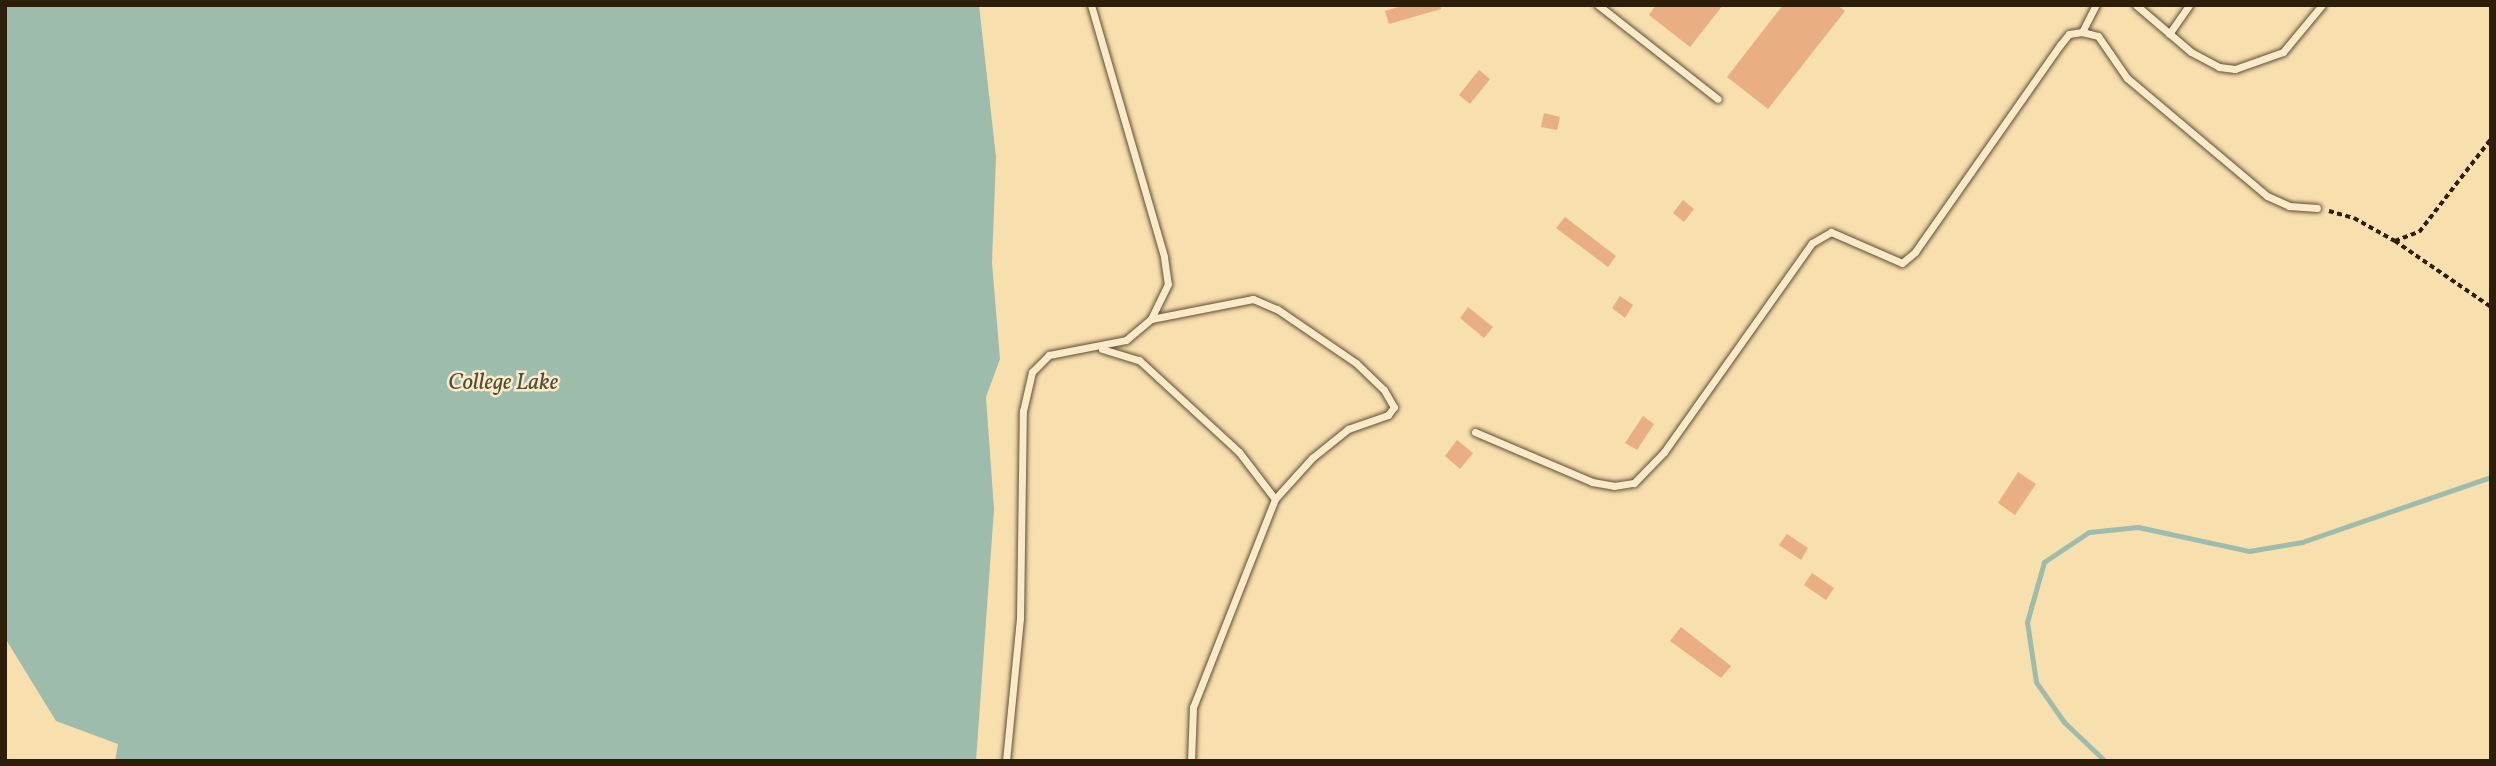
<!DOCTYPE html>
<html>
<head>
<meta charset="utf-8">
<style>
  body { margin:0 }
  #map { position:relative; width:2496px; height:766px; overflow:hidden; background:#f7dfae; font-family:Vollkorn,serif }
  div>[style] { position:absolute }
  .water>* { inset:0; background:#9dbcac }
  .stream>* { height:5px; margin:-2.5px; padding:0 2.5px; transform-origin:2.5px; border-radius:2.5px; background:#9dbcac }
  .building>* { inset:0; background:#e9ae83 }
  .path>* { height:3.5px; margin-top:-1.75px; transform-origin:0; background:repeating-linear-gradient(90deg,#2c1e08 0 5px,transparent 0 8.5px) }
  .roads { filter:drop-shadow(0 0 2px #5f4e32) drop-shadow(0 0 2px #5f4e32) }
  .lane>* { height:7px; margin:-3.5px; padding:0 3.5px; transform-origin:3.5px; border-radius:3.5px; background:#faeaca }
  span { translate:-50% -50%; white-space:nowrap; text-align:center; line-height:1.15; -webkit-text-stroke:5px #faeaca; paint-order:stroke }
  .water-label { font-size:23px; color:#4e4d39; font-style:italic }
  .frame { position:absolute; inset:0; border:7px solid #2c1e08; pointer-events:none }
</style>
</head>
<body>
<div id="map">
  <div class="water">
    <i style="clip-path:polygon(5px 5px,979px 5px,996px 157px,992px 263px,1000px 359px,986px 397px,994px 509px,976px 761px,115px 761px,118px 744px,56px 721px,5px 638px)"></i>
  </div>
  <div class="stream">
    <i style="left:2105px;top:761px;width:57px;rotate:-136.4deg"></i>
    <i style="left:2064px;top:722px;width:49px;rotate:-125deg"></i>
    <i style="left:2036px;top:682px;width:61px;rotate:-98.5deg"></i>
    <i style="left:2027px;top:622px;width:62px;rotate:-74.2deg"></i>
    <i style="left:2044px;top:562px;width:54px;rotate:-33.7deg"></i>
    <i style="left:2089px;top:532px;width:49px;rotate:-5.8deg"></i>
    <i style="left:2138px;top:527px;width:114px;rotate:12.2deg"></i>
    <i style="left:2249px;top:551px;width:54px;rotate:-9.6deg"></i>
    <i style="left:2302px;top:542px;width:200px;rotate:-19deg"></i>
  </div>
  <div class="building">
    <i style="clip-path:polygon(1404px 5px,1440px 5px,1441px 9px,1389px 24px,1385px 11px)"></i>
    <i style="clip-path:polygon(1656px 5px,1723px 5px,1690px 47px,1649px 15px)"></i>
    <i style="clip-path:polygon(1783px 5px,1837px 5px,1845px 11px,1768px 109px,1727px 77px)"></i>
    <i style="clip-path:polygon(1479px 70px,1490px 79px,1470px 104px,1459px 95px)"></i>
    <i style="clip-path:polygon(1544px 113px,1560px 117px,1557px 130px,1541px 127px)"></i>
    <i style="clip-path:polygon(1683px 200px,1694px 209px,1684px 222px,1673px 213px)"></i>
    <i style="clip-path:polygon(1565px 217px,1616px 256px,1608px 267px,1556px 228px)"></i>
    <i style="clip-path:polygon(1620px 296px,1633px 305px,1625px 318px,1612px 308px)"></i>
    <i style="clip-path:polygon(1468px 307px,1493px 327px,1484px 338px,1460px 318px)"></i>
    <i style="clip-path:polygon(1643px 416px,1654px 424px,1637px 450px,1625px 443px)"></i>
    <i style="clip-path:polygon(1457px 440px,1473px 453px,1460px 469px,1445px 456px)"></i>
    <i style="clip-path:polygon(2018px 472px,2036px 484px,2015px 515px,1998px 503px)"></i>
    <i style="clip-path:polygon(1787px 534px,1808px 548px,1801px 560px,1779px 545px)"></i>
    <i style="clip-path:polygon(1812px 573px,1834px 588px,1826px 600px,1804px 585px)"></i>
    <i style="clip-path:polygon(1681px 627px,1731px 666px,1721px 678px,1670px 641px)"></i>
  </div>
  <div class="path">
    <i style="left:2329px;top:211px;width:26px;rotate:16deg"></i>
    <i style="left:2354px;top:218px;width:47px;rotate:29.3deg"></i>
    <i style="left:2395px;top:241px;width:116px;rotate:34.5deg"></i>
    <i style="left:2395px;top:241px;width:26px;rotate:-21deg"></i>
    <i style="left:2419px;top:232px;width:118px;rotate:-52.3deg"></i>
  </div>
  <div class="roads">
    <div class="lane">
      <i style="left:1091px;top:5px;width:262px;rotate:73.8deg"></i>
      <i style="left:1164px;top:257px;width:27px;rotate:82deg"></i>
      <i style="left:1168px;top:284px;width:39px;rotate:116deg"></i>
      <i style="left:1598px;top:5px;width:152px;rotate:38.1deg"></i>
      <i style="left:2136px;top:5px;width:72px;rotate:40.5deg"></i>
      <i style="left:2191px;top:52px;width:32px;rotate:28deg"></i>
      <i style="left:2219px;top:67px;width:16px;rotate:7deg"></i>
      <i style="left:2235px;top:69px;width:51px;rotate:-19.5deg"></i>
      <i style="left:2283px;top:52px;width:61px;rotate:-50.3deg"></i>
      <i style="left:2082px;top:32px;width:16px;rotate:14deg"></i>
      <i style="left:2098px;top:36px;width:51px;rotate:55.4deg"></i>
      <i style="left:2127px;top:78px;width:183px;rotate:40.1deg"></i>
      <i style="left:2267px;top:196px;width:24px;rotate:24deg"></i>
      <i style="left:2289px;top:206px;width:28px;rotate:4deg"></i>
      <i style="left:2169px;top:34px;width:35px;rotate:-55deg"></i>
      <i style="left:1102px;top:349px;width:39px;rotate:17deg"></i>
      <i style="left:1139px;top:360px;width:136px;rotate:42.6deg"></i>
      <i style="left:1239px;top:452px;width:59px;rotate:52.5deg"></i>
      <i style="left:1475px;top:432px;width:127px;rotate:23.1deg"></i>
      <i style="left:1592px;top:482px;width:22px;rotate:10deg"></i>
      <i style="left:1614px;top:486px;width:20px;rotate:-9deg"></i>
      <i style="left:1634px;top:483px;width:43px;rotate:-45.9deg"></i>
      <i style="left:1664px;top:452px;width:256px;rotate:-54.7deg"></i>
      <i style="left:1812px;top:243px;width:22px;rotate:-30deg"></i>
      <i style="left:1831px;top:232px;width:77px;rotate:23.6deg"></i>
      <i style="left:1902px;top:263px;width:17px;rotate:-40deg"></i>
      <i style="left:1915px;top:252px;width:253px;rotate:-55deg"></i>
      <i style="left:2060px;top:45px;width:14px;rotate:-51deg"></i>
      <i style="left:2069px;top:34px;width:13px;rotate:-9deg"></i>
      <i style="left:2082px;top:32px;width:30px;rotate:-63deg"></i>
      <i style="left:1006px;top:761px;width:144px;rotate:-84.4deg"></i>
      <i style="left:1020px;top:618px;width:207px;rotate:-89.2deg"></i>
      <i style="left:1023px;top:411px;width:40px;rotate:-77deg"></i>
      <i style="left:1032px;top:372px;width:24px;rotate:-45deg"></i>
      <i style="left:1049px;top:355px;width:78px;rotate:-11deg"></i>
      <i style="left:1126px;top:340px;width:33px;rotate:-40deg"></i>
      <i style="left:1151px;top:319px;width:104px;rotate:-11.1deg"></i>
      <i style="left:1253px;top:299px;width:26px;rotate:23deg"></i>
      <i style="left:1277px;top:309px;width:96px;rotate:34.4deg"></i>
      <i style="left:1356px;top:363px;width:39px;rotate:44deg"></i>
      <i style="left:1384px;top:390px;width:20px;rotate:60deg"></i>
      <i style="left:1394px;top:407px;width:10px;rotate:127deg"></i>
      <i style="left:1388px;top:415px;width:42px;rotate:160.7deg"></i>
      <i style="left:1348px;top:429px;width:46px;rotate:141.1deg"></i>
      <i style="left:1312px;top:458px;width:55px;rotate:132.1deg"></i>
      <i style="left:1275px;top:499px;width:224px;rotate:111.5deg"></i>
      <i style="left:1193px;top:707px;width:54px;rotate:92.1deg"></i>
    </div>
  </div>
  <div class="water-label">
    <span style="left:503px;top:383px">College Lake</span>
  </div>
  <div class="frame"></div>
</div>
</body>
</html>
